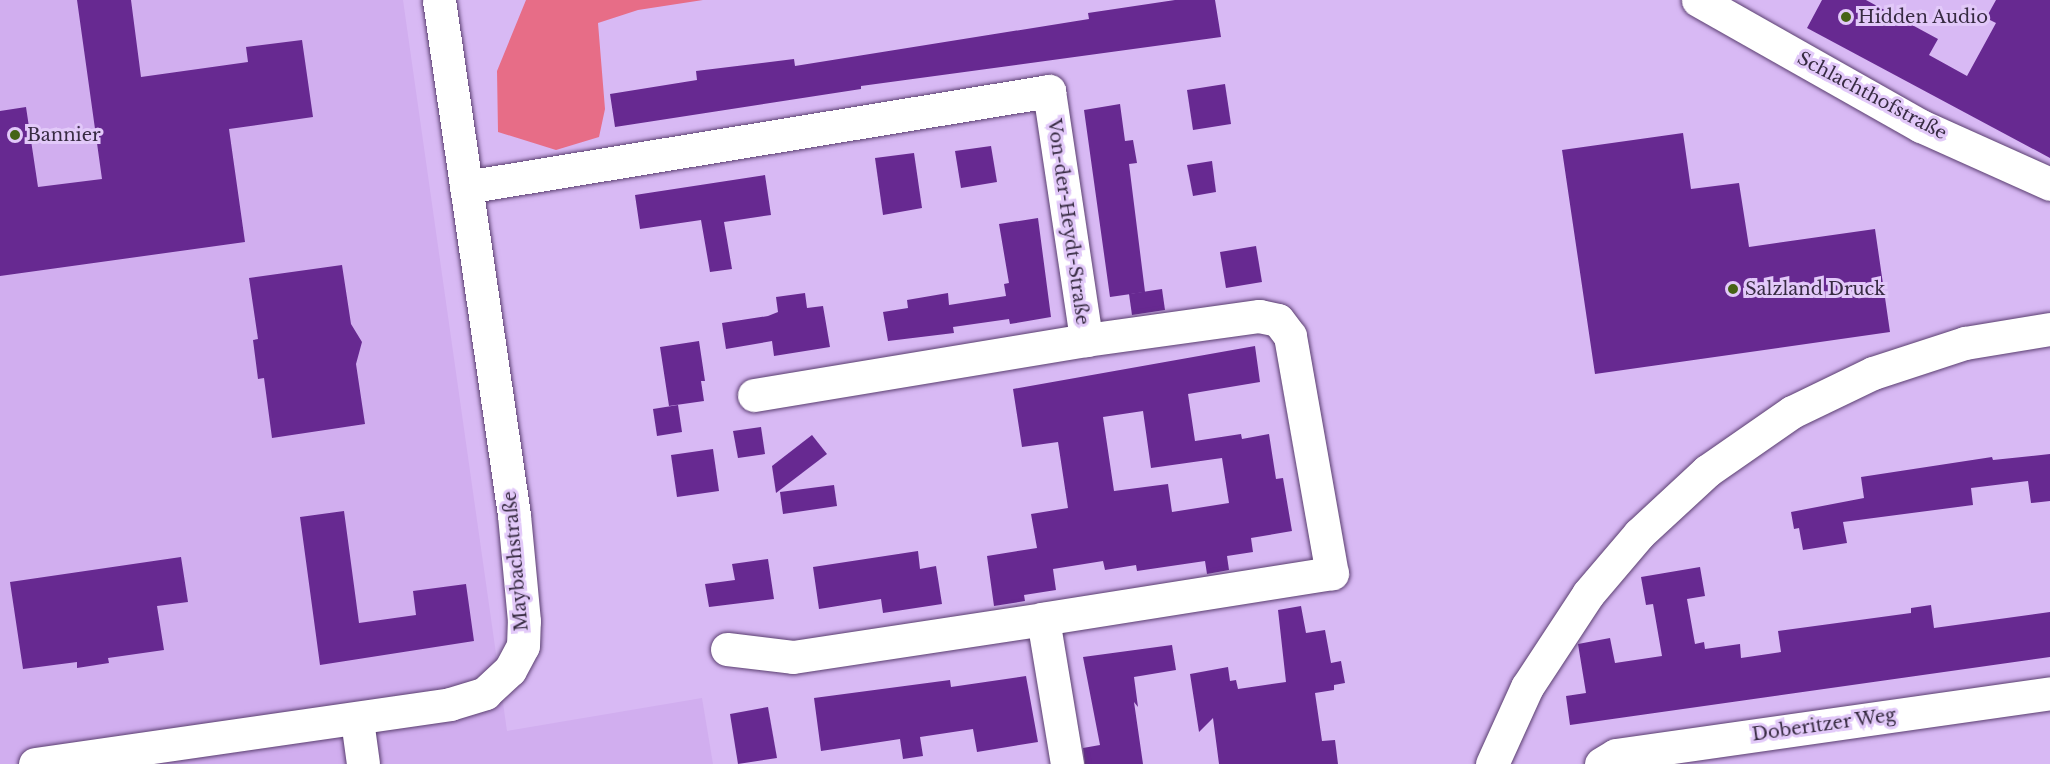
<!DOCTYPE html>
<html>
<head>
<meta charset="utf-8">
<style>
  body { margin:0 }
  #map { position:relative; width:2050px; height:764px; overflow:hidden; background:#d8b9f4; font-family:"Libre Baskerville",serif }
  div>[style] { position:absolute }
  .built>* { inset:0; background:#d1aeef }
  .green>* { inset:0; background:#e76d87 }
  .building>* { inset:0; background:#672991 }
  .roads { filter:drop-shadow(0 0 2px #5a3e70) drop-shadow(0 0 2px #5a3e70) }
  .minor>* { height:33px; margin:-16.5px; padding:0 16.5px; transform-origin:16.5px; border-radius:16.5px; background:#fff }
  .dots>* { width:16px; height:16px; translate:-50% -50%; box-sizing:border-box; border:3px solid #e2c9f9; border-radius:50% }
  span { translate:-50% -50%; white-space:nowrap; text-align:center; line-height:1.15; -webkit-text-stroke:6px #e2c9f9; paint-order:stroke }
  .poi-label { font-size:18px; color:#372b42 }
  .left { translate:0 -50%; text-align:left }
  .street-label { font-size:18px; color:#372b42 }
</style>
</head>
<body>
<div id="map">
  <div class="built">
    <i style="clip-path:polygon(0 0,403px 0,507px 731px,702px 698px,713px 764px,0 764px)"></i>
  </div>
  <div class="green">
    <i style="clip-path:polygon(526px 0,703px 0,638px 10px,598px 23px,605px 109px,599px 137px,556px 150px,498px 132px,497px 71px)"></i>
  </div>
  <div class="building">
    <i style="clip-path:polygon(77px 0,131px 0,141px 77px,248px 62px,246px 47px,302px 40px,313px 117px,229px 129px,245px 242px,0 276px,0 111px,26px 107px,38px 187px,102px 179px)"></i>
    <i style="clip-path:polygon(1175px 0,1215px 0,1221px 37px,861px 86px,861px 89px,615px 127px,610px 94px,697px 80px,696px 71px,794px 59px,795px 66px,1089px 19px,1088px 13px)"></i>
    <i style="clip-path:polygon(1822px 0,1866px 0,1938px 39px,1929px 55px,1967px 76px,1996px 23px,1986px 18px,1996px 0,2050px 0,2050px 158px,1807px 28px)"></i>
    <i style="clip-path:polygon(1225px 84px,1231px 124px,1193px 130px,1187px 90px)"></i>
    <i style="clip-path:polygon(1120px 104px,1125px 141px,1133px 140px,1137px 163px,1129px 164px,1145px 292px,1110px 297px,1084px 110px)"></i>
    <i style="clip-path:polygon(1683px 133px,1691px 189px,1739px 183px,1749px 247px,1875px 229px,1890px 332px,1595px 374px,1562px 150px)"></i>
    <i style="clip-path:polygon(991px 146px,997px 182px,961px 188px,955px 151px)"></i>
    <i style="clip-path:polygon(914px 153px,922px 208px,883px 215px,875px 158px)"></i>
    <i style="clip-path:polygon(1212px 161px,1216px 192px,1193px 196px,1187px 165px)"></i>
    <i style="clip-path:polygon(765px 175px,771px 215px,724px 222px,732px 269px,710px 272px,701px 220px,640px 229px,635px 195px)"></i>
    <i style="clip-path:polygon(1038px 218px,1051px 317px,1010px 324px,1009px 319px,953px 327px,954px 333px,888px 341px,883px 312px,908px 308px,907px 300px,948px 293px,949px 305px,1006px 296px,1004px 284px,1009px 283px,999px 224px)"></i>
    <i style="clip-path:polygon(1256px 246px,1262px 282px,1226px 288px,1220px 252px)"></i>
    <i style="clip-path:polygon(342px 265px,351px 324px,362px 342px,356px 364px,365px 424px,272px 438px,264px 378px,258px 379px,253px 340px,258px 339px,249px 278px)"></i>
    <i style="clip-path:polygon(1162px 289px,1165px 310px,1132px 315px,1129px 294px)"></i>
    <i style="clip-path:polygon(805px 293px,807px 308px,823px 306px,830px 347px,774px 356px,772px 341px,726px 349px,722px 323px,768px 316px,778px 312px,776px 297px)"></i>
    <i style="clip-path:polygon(699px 341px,705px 381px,701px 381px,704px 401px,669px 406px,660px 347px)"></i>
    <i style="clip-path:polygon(evenodd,1255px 346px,1260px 382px,1188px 394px,1195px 441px,1241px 434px,1242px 439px,1269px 434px,1276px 479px,1283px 478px,1292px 531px,1251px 538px,1253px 552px,1227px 556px,1229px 570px,1207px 574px,1205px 561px,1137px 571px,1136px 565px,1105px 570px,1103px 561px,1053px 569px,1056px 590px,1024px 595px,1025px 601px,994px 606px,987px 556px,1037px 548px,1031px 514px,1068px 508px,1058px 442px,1022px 447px,1013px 389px,1255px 346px,1143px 411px,1151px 468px,1222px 458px,1229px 503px,1172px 512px,1168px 484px,1114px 491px,1103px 417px,1143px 411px)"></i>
    <i style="clip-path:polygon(678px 405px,682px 432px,657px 436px,653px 409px)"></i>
    <i style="clip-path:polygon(761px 427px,765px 454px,738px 458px,733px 431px)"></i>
    <i style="clip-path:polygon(812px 435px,827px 454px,776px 493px,772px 466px)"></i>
    <i style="clip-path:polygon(713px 449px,719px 491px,677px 497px,671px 455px)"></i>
    <i style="clip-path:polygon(2050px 454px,2050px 501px,2031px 503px,2028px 481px,1971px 488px,1973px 505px,1843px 522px,1847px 543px,1803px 550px,1799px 528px,1794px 529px,1791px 512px,1864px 498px,1861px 477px,1992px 457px,1993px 460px)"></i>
    <i style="clip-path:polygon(834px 485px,837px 506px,783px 514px,780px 492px)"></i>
    <i style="clip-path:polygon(344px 511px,359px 623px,416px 615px,413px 591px,466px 584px,474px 641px,320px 665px,300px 517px)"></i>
    <i style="clip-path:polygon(918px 551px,920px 569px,936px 566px,942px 604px,883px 613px,881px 599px,819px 609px,813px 567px)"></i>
    <i style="clip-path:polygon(181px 557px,188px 602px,157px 606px,164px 650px,108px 658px,109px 663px,77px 668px,77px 662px,23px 669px,10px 582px)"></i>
    <i style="clip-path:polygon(768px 559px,774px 599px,709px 607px,705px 584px,735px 580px,732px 564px)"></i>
    <i style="clip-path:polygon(1700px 567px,1705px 596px,1687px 599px,1695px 644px,1704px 642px,1705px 649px,1740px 644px,1741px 658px,1781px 652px,1778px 631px,1911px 613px,1911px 608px,1931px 605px,1934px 628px,2050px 612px,2050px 657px,1570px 725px,1566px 696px,1586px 693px,1578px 644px,1610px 638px,1615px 663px,1662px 656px,1653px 604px,1646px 605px,1641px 577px)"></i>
    <i style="clip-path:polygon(1301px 606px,1306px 633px,1325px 630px,1331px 663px,1341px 661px,1345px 683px,1334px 685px,1334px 690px,1315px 693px,1322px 741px,1335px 740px,1338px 764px,1219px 764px,1213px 718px,1199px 732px,1190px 674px,1228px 667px,1230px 681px,1236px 680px,1238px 689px,1286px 682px,1278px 610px)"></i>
    <i style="clip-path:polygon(1172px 645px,1176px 670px,1134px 677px,1138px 707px,1134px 702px,1143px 764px,1085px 764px,1083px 748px,1100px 745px,1083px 657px)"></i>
    <i style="clip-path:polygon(1026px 676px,1038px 742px,977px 752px,973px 729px,920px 737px,923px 756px,903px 759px,900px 739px,821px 751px,814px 698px,950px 680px,951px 687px)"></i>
    <i style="clip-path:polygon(768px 707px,777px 758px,738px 764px,730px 714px)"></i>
  </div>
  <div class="roads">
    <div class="minor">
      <i style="left:1698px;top:0;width:256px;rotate:29.5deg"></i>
      <i style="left:1921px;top:126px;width:141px;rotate:24.2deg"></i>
      <i style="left:466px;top:187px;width:591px;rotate:-9.35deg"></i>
      <i style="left:1049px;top:91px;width:252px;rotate:81.5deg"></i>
      <i style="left:1086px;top:340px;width:175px;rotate:-7.9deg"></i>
      <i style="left:1259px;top:316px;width:19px;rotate:12deg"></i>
      <i style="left:1278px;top:320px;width:20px;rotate:53deg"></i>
      <i style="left:1290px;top:336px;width:241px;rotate:80deg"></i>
      <i style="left:1332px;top:573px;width:293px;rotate:171deg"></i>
      <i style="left:1043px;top:619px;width:147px;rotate:80.6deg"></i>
      <i style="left:754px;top:395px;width:337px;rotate:-9.4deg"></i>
      <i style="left:727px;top:649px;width:66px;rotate:6.9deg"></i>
      <i style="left:793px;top:657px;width:253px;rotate:-8.6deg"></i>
      <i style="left:357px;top:720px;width:44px;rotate:82.2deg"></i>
      <i style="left:35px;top:764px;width:419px;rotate:-8.2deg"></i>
      <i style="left:450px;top:704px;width:37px;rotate:-17deg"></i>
      <i style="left:485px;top:693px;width:34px;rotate:-43deg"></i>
      <i style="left:510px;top:670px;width:27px;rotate:-62deg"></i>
      <i style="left:523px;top:646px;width:25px;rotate:-88deg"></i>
      <i style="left:524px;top:621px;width:106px;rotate:-95.4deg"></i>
      <i style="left:514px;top:515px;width:520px;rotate:-98.29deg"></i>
      <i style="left:1492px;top:764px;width:85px;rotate:-65.6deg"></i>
      <i style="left:1527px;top:687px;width:111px;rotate:-56.7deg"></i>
      <i style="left:1588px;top:594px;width:79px;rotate:-49.6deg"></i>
      <i style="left:1639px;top:534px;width:93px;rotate:-42.8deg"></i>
      <i style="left:1707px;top:471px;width:103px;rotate:-34.8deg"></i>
      <i style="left:1792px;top:412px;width:90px;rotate:-25.7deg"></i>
      <i style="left:1873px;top:373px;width:97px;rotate:-18.1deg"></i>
      <i style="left:1965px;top:343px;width:86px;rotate:-9.4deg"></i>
      <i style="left:1601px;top:764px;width:17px;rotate:-31deg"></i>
      <i style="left:1616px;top:755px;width:438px;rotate:-8.1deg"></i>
    </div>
  </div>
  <div class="dots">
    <i style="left:1846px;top:17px;background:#466316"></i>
    <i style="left:15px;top:135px;background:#466316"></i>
    <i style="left:1733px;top:289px;background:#466316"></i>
  </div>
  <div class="poi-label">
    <span class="left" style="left:1858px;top:17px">Hidden Audio</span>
    <span class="left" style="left:27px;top:135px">Bannier</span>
    <span class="left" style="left:1745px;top:289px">Salzland Druck</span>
  </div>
  <div class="street-label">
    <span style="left:1872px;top:96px;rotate:28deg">Schlachthofstraße</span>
    <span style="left:1068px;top:222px;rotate:82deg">Von-der-Heydt-Straße</span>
    <span style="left:516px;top:561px;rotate:-95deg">Maybachstraße</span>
    <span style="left:1824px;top:725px;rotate:-8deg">Doberitzer Weg</span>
  </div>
</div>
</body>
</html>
